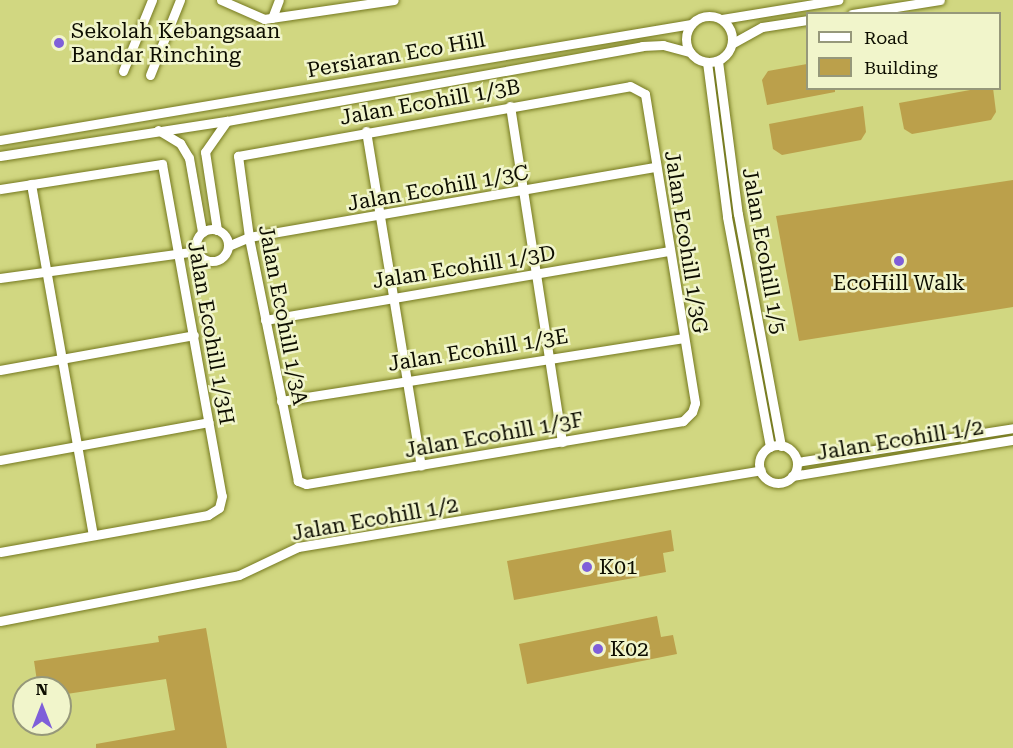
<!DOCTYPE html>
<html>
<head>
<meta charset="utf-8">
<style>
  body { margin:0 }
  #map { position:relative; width:1013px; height:748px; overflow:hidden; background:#d1d781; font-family:"Roboto Serif",serif }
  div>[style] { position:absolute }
  .building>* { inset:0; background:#bba04b }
  .roads { filter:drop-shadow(0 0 2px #75791f) drop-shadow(0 0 2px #75791f) }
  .minor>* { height:9px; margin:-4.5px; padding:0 4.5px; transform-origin:4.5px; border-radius:4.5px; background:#fff }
  .minor>.ring { margin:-4.5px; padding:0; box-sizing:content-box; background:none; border:9px solid #fff; border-radius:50% }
  .dots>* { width:16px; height:16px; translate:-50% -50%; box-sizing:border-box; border:3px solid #f1f5cb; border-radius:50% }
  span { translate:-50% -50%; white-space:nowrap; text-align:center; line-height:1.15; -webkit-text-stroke:5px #f1f5cb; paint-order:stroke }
  .poi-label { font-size:21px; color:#0d0d00 }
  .left { translate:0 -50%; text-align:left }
  .street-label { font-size:21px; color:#0d0d00 }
  .legend { position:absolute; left:806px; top:12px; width:195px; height:78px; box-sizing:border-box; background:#f1f5cb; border:2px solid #96987a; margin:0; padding:8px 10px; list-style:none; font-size:18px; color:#0d0d00 }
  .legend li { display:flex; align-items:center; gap:12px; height:30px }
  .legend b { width:30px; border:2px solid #96987a }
  .north { position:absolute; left:12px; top:676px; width:60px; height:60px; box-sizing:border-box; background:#f1f5cb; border:2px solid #96987a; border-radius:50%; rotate:0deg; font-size:16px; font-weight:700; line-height:24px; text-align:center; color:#0d0d00 }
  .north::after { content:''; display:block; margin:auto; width:21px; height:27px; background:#7f5fd9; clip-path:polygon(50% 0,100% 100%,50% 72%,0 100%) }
</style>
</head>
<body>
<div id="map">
  <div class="building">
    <i style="clip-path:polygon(807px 64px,807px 88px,835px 88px,835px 92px,767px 105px,762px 80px,768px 71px)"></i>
    <i style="clip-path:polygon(981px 88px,993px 88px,996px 112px,991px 120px,912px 134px,904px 129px,899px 103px)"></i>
    <i style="clip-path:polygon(863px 106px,866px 132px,861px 140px,782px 155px,773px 149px,769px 124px)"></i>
    <i style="clip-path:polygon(1013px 180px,1013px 307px,799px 341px,776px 216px)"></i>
    <i style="clip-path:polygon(671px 530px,674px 551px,663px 553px,666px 572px,514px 600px,507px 561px)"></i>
    <i style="clip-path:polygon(657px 616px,661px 637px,673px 635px,677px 654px,527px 684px,519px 644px)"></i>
    <i style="clip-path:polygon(206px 628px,227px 748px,96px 748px,96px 744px,175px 730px,166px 679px,60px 695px,60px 688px,38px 688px,34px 661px,159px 642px,158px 636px)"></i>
  </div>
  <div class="roads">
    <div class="minor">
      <i style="left:221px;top:0;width:47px;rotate:23.8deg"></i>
      <i style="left:264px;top:19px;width:131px;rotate:-8.3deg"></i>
      <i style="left:852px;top:14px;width:89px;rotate:-9deg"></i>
      <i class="ring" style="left:686px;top:16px;width:37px;height:37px"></i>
      <i style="left:272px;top:18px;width:19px;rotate:-69deg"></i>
      <i style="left:722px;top:19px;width:118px;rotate:-9.3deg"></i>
      <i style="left:733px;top:43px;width:33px;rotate:-29deg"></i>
      <i style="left:762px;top:27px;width:47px;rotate:-8.7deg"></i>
      <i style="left:718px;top:61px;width:154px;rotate:82.6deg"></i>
      <i style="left:738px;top:214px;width:236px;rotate:79.5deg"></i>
      <i style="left:707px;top:62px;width:156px;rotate:82.6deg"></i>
      <i style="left:727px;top:217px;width:234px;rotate:79.4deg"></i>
      <i style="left:123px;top:71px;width:77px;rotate:-67.8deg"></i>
      <i style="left:150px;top:75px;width:81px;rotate:-68.2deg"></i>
      <i style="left:630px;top:86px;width:17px;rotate:28deg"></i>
      <i style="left:645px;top:94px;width:313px;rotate:80.8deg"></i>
      <i style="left:695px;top:403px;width:9px;rotate:108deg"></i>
      <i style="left:692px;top:412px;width:13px;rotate:135deg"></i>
      <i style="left:683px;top:421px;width:382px;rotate:170.5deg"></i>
      <i style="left:306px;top:484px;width:9px;rotate:-159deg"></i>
      <i style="left:298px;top:481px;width:249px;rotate:-101.4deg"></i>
      <i style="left:249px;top:237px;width:82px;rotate:-97.7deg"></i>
      <i style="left:238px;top:156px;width:398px;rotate:-10.1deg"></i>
      <i style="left:510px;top:106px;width:340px;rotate:81.2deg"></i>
      <i style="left:158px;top:130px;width:26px;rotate:31deg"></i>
      <i style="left:180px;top:143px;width:17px;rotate:59deg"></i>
      <i style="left:189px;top:158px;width:75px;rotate:80deg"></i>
      <i style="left:366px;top:131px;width:339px;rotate:80.7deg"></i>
      <i style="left:0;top:140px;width:701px;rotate:-9.53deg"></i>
      <i style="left:0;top:156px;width:230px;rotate:-8.8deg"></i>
      <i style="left:227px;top:121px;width:422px;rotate:-10.2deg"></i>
      <i style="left:642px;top:46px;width:21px;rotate:-3deg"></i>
      <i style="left:663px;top:45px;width:28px;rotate:15deg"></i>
      <i style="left:31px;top:184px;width:356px;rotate:80deg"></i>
      <i style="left:0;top:189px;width:164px;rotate:-8.8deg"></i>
      <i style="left:162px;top:164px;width:337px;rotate:79.8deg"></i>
      <i style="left:222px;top:496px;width:12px;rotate:104deg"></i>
      <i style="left:219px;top:508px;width:13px;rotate:148deg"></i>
      <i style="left:208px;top:515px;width:211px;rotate:169.9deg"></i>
      <i class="ring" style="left:196px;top:229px;width:23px;height:23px"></i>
      <i style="left:217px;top:230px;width:79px;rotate:-98.7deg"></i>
      <i style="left:205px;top:152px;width:38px;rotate:-55deg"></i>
      <i style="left:228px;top:246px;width:23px;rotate:-23deg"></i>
      <i style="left:249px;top:237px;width:413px;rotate:-9.8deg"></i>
      <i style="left:0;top:278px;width:198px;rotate:-7.8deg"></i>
      <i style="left:265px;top:320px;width:409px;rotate:-9.7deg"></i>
      <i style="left:0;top:370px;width:197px;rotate:-10.2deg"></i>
      <i style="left:281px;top:401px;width:406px;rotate:-8.9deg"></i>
      <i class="ring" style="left:759px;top:445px;width:29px;height:29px"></i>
      <i style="left:0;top:460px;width:212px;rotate:-10.3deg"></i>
      <i style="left:797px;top:462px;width:219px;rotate:-8.9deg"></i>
      <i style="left:792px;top:476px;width:224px;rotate:-9.3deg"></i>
      <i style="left:0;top:621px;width:243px;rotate:-10.9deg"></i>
      <i style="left:239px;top:575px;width:65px;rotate:-25.4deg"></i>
      <i style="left:298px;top:547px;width:469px;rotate:-9.4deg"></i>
    </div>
  </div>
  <div class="dots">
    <i style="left:59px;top:43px;background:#7f5fd9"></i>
    <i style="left:899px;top:261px;background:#7f5fd9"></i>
    <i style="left:587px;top:567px;background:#7f5fd9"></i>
    <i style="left:598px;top:649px;background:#7f5fd9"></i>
  </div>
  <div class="poi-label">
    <span class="left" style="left:71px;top:43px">Sekolah Kebangsaan<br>Bandar Rinching</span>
    <span style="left:899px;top:283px">EcoHill Walk</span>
    <span class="left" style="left:599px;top:567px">K01</span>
    <span class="left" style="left:610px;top:649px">K02</span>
  </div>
  <div class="street-label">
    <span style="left:396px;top:55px;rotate:-10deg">Persiaran Eco Hill</span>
    <span style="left:430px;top:102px;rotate:-10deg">Jalan Ecohill 1/3B</span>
    <span style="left:438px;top:188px;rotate:-10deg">Jalan Ecohill 1/3C</span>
    <span style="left:686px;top:242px;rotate:81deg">Jalan Ecohill 1/3G</span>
    <span style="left:764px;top:251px;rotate:80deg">Jalan Ecohill 1/5</span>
    <span style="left:464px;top:267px;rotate:-9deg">Jalan Ecohill 1/3D</span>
    <span style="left:283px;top:315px;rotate:79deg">Jalan Ecohill 1/3A</span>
    <span style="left:211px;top:333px;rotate:80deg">Jalan Ecohill 1/3H</span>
    <span style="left:478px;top:350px;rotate:-9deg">Jalan Ecohill 1/3E</span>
    <span style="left:494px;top:435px;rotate:-10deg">Jalan Ecohill 1/3F</span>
    <span style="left:900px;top:440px;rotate:-9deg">Jalan Ecohill 1/2</span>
    <span style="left:375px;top:519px;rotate:-10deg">Jalan Ecohill 1/2</span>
  </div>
  <ul class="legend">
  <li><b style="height:8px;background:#fff"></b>Road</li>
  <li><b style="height:16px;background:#bba04b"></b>Building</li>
  </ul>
  <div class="north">N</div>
</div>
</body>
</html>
